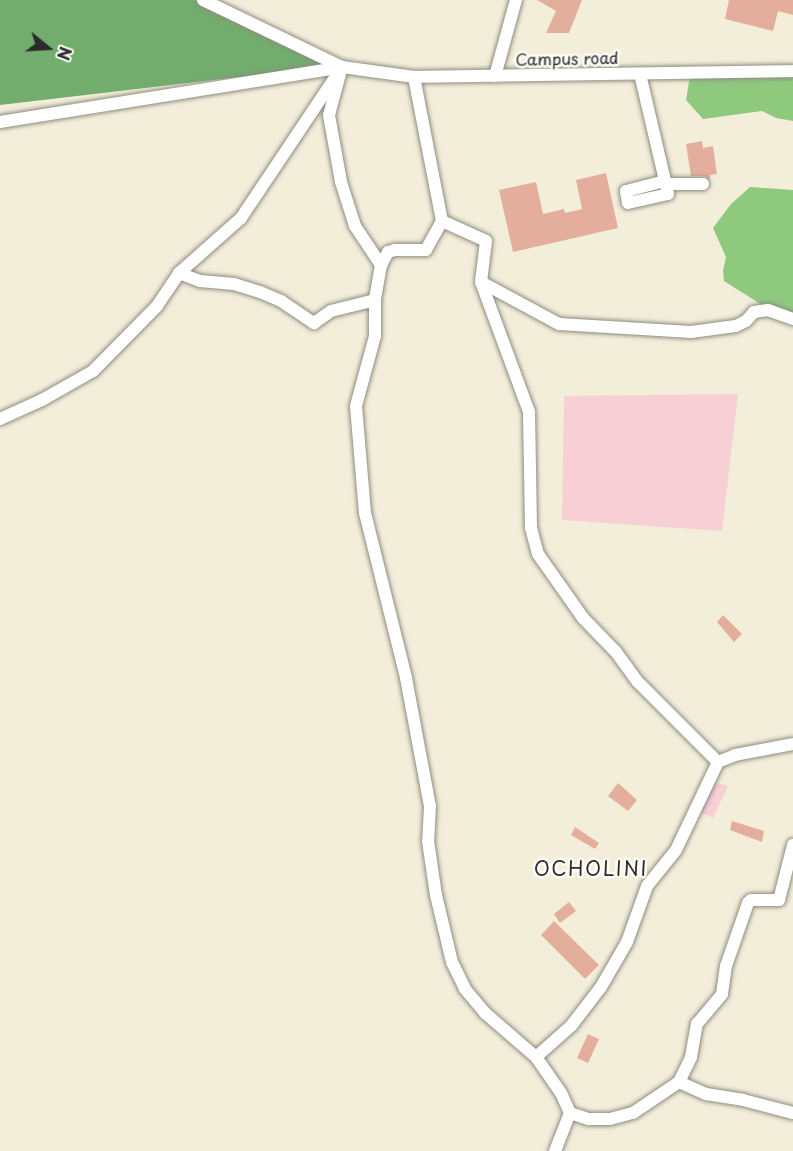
<!DOCTYPE html>
<html>
<head>
<meta charset="utf-8">
<style>
  body { margin:0 }
  #map { position:relative; width:793px; height:1151px; overflow:hidden; background:#f3eeda; font-family:"Playpen Sans",sans-serif }
  div>[style] { position:absolute }
  .built>* { inset:0; background:#f7cfd5 }
  .green>* { inset:0; background:#8ec97e }
  .forest>* { inset:0; background:#72ad6d }
  .building>* { inset:0; background:#e4ae9d }
  .roads { filter:drop-shadow(0 0 2px #8f8c82) drop-shadow(0 0 2px #8f8c82) }
  .street>* { height:12px; margin:-6px; padding:0 6px; transform-origin:6px; border-radius:6px; background:#fff }
  span { translate:-50% -50%; white-space:nowrap; text-align:center; line-height:1.15; -webkit-text-stroke:5px #fdfcf7; paint-order:stroke }
  .street-label { font-size:16px; color:#2b2b2b }
  .quarter-label { font-size:20px; color:#2b2b2b; letter-spacing:1.5px }
  .north { position:absolute; left:18px; top:18px; width:60px; height:60px; -webkit-text-stroke:4px #fdfcf7; paint-order:stroke; rotate:108deg; font-size:16px; font-weight:700; line-height:24px; text-align:center; color:#2b2b2b }
  .north::after { content:''; display:block; margin:auto; width:21px; height:27px; background:#2b2b2b; clip-path:polygon(50% 0,100% 100%,50% 72%,0 100%) }
</style>
</head>
<body>
<div id="map">
  <div class="built">
    <i style="clip-path:polygon(738px 394px,722px 531px,562px 520px,564px 396px)"></i>
    <i style="clip-path:polygon(713px 782px,728px 786px,713px 818px,700px 812px)"></i>
  </div>
  <div class="green">
    <i style="clip-path:polygon(690px 76px,793px 76px,793px 121px,776px 118px,762px 111px,703px 119px,686px 100px)"></i>
    <i style="clip-path:polygon(750px 187px,793px 190px,793px 316px,762px 305px,724px 281px,723px 271px,726px 257px,713px 228px,731px 204px)"></i>
  </div>
  <div class="forest">
    <i style="clip-path:polygon(0 0,196px 0,334px 66px,0 105px)"></i>
  </div>
  <div class="building">
    <i style="clip-path:polygon(537px 0,582px 0,569px 33px,546px 33px,556px 11px)"></i>
    <i style="clip-path:polygon(729px 0,793px 0,793px 15px,778px 11px,773px 31px,725px 19px)"></i>
    <i style="clip-path:polygon(702px 141px,703px 148px,713px 146px,717px 174px,710px 175px,710px 180px,704px 176px,691px 176px,686px 144px)"></i>
    <i style="clip-path:polygon(606px 173px,618px 228px,513px 252px,499px 190px,536px 182px,543px 214px,564px 209px,565px 213px,582px 209px,576px 180px)"></i>
    <i style="clip-path:polygon(723px 615px,742px 634px,734px 642px,717px 622px)"></i>
    <i style="clip-path:polygon(618px 783px,637px 800px,628px 811px,608px 796px)"></i>
    <i style="clip-path:polygon(732px 821px,764px 831px,762px 842px,730px 830px)"></i>
    <i style="clip-path:polygon(575px 827px,599px 843px,595px 849px,571px 835px)"></i>
    <i style="clip-path:polygon(569px 902px,576px 911px,560px 923px,554px 914px)"></i>
    <i style="clip-path:polygon(554px 921px,599px 965px,585px 979px,541px 935px)"></i>
    <i style="clip-path:polygon(588px 1034px,599px 1039px,588px 1063px,577px 1058px)"></i>
  </div>
  <div class="roads">
    <div class="street">
      <i style="left:203px;top:0;width:154px;rotate:25.7deg"></i>
      <i style="left:340px;top:74px;width:42px;rotate:105deg"></i>
      <i style="left:329px;top:115px;width:68px;rotate:79.8deg"></i>
      <i style="left:341px;top:182px;width:46px;rotate:72.3deg"></i>
      <i style="left:355px;top:226px;width:47px;rotate:56.3deg"></i>
      <i style="left:640px;top:74px;width:110px;rotate:76.8deg"></i>
      <i style="left:665px;top:181px;width:40px;rotate:165.6deg"></i>
      <i style="left:626px;top:191px;width:12px;rotate:81deg"></i>
      <i style="left:628px;top:203px;width:41px;rotate:-12.7deg"></i>
      <i style="left:668px;top:194px;width:10px;rotate:-101deg"></i>
      <i style="left:666px;top:184px;width:37px"></i>
      <i style="left:495px;top:76px;width:79px;rotate:-74.6deg"></i>
      <i style="left:414px;top:77px;width:147px;rotate:79deg"></i>
      <i style="left:442px;top:221px;width:48px;rotate:24.4deg"></i>
      <i style="left:486px;top:241px;width:41px;rotate:97deg"></i>
      <i style="left:481px;top:282px;width:139px;rotate:69.7deg"></i>
      <i style="left:529px;top:412px;width:116px;rotate:89deg"></i>
      <i style="left:531px;top:528px;width:27px;rotate:75deg"></i>
      <i style="left:538px;top:554px;width:78px;rotate:54.9deg"></i>
      <i style="left:583px;top:618px;width:47px;rotate:45.9deg"></i>
      <i style="left:616px;top:652px;width:37px;rotate:54deg"></i>
      <i style="left:638px;top:682px;width:113px;rotate:45deg"></i>
      <i style="left:0;top:122px;width:346px;rotate:-9.1deg"></i>
      <i style="left:342px;top:67px;width:73px;rotate:7.9deg"></i>
      <i style="left:414px;top:77px;width:379px;rotate:-0.9deg"></i>
      <i style="left:442px;top:221px;width:33px;rotate:119deg"></i>
      <i style="left:426px;top:250px;width:31px;rotate:180deg"></i>
      <i style="left:395px;top:250px;width:7px;rotate:164deg"></i>
      <i style="left:388px;top:252px;width:15px;rotate:118deg"></i>
      <i style="left:381px;top:265px;width:36px;rotate:100deg"></i>
      <i style="left:375px;top:300px;width:36px;rotate:90deg"></i>
      <i style="left:375px;top:336px;width:73px;rotate:105.2deg"></i>
      <i style="left:356px;top:406px;width:107px;rotate:85.2deg"></i>
      <i style="left:365px;top:513px;width:170px;rotate:76deg"></i>
      <i style="left:406px;top:678px;width:130px;rotate:79.4deg"></i>
      <i style="left:430px;top:806px;width:35px;rotate:93deg"></i>
      <i style="left:428px;top:841px;width:55px;rotate:81.6deg"></i>
      <i style="left:436px;top:895px;width:69px;rotate:76.6deg"></i>
      <i style="left:452px;top:962px;width:30px;rotate:64deg"></i>
      <i style="left:465px;top:989px;width:31px;rotate:50deg"></i>
      <i style="left:485px;top:1013px;width:67px;rotate:40.8deg"></i>
      <i style="left:179px;top:273px;width:22px;rotate:21deg"></i>
      <i style="left:200px;top:281px;width:34px;rotate:5deg"></i>
      <i style="left:234px;top:284px;width:27px;rotate:17deg"></i>
      <i style="left:260px;top:292px;width:23px;rotate:23deg"></i>
      <i style="left:281px;top:301px;width:40px;rotate:34deg"></i>
      <i style="left:314px;top:323px;width:21px;rotate:-35deg"></i>
      <i style="left:331px;top:311px;width:45px;rotate:-14deg"></i>
      <i style="left:481px;top:282px;width:89px;rotate:28.3deg"></i>
      <i style="left:559px;top:324px;width:132px;rotate:3.5deg"></i>
      <i style="left:691px;top:332px;width:45px;rotate:-7.6deg"></i>
      <i style="left:736px;top:326px;width:11px;rotate:-27deg"></i>
      <i style="left:746px;top:321px;width:12px;rotate:-48deg"></i>
      <i style="left:754px;top:312px;width:14px;rotate:-8deg"></i>
      <i style="left:768px;top:310px;width:27px;rotate:20deg"></i>
      <i style="left:0;top:419px;width:46px;rotate:-24.3deg"></i>
      <i style="left:42px;top:400px;width:59px;rotate:-29.6deg"></i>
      <i style="left:93px;top:371px;width:91px;rotate:-45.4deg"></i>
      <i style="left:157px;top:306px;width:40px;rotate:-56deg"></i>
      <i style="left:179px;top:273px;width:83px;rotate:-41.6deg"></i>
      <i style="left:241px;top:218px;width:182px;rotate:-56.2deg"></i>
      <i style="left:679px;top:1082px;width:30px;rotate:24deg"></i>
      <i style="left:706px;top:1094px;width:37px;rotate:9deg"></i>
      <i style="left:743px;top:1100px;width:52px;rotate:14.6deg"></i>
      <i style="left:570px;top:1113px;width:20px;rotate:18deg"></i>
      <i style="left:589px;top:1119px;width:21px"></i>
      <i style="left:610px;top:1119px;width:24px;rotate:-15deg"></i>
      <i style="left:633px;top:1113px;width:55px;rotate:-34deg"></i>
      <i style="left:679px;top:1082px;width:28px;rotate:-64deg"></i>
      <i style="left:691px;top:1057px;width:34px;rotate:-80deg"></i>
      <i style="left:697px;top:1024px;width:39px;rotate:-50deg"></i>
      <i style="left:722px;top:994px;width:28px;rotate:-82deg"></i>
      <i style="left:726px;top:966px;width:67px;rotate:-70.8deg"></i>
      <i style="left:748px;top:903px;width:4px;rotate:-45deg"></i>
      <i style="left:751px;top:900px;width:28px"></i>
      <i style="left:779px;top:900px;width:57px;rotate:-75.7deg"></i>
      <i style="left:555px;top:1151px;width:41px;rotate:-68.5deg"></i>
      <i style="left:570px;top:1113px;width:22px;rotate:-114deg"></i>
      <i style="left:561px;top:1093px;width:44px;rotate:-124.8deg"></i>
      <i style="left:536px;top:1057px;width:47px;rotate:-41.5deg"></i>
      <i style="left:571px;top:1026px;width:49px;rotate:-52.4deg"></i>
      <i style="left:601px;top:987px;width:52px;rotate:-60deg"></i>
      <i style="left:627px;top:942px;width:59px;rotate:-70.3deg"></i>
      <i style="left:647px;top:886px;width:46px;rotate:-51.1deg"></i>
      <i style="left:676px;top:850px;width:98px;rotate:-64.5deg"></i>
      <i style="left:718px;top:762px;width:18px;rotate:-22deg"></i>
      <i style="left:735px;top:755px;width:59px;rotate:-10.7deg"></i>
    </div>
  </div>
  <div class="street-label">
    <span style="left:567px;top:58px;rotate:-1deg">Campus road</span>
  </div>
  <div class="quarter-label">
    <span style="left:591px;top:868px">OCHOLINI</span>
  </div>
  <div class="north">N</div>
</div>
</body>
</html>
